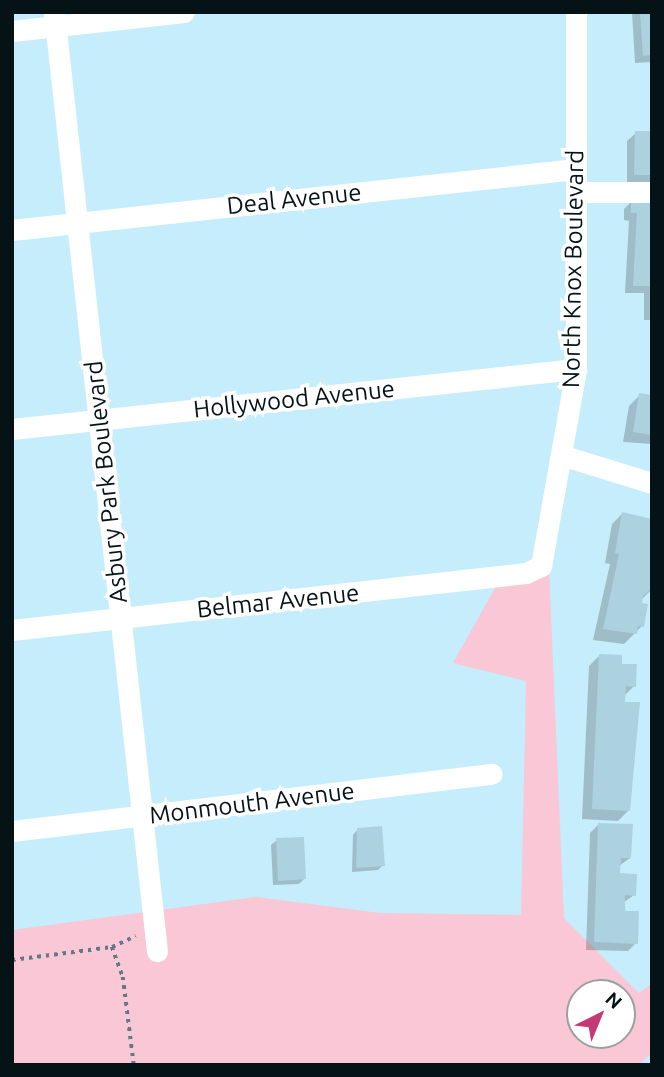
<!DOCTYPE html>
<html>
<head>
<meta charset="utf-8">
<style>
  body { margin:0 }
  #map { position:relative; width:664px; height:1077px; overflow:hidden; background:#c6edfb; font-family:Ubuntu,sans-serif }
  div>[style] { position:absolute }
  .green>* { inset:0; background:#f9c7d6 }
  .shadow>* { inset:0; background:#0003 }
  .building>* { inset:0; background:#acd2e0 }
  .path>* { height:3.5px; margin-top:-1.75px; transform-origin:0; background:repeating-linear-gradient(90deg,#617b84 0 3.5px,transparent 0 8.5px) }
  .street>* { height:21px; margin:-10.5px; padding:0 10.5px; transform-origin:10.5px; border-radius:10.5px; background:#fff }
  span { translate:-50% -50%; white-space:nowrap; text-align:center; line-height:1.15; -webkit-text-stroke:7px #fff; paint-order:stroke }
  .street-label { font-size:24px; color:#051317 }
  .frame { position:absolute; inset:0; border:14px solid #051317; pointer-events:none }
  .north { position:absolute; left:566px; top:979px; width:70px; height:70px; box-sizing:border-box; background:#fff; border:2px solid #9ba1a2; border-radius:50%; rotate:43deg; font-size:19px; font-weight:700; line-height:28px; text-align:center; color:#051317 }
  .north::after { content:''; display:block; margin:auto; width:24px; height:32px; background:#c33a75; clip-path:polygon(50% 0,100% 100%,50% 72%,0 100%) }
</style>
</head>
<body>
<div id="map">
  <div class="green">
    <i style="clip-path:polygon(evenodd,549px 568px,564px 918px,639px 993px,652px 983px,652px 1053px,638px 1065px,12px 1065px,12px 930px,256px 897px,380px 913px,521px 915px,526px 681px,453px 663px,500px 579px,549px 568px,580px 993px,622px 993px,622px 1035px,580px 1035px,580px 993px)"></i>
  </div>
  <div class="shadow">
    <i style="clip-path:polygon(632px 12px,652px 12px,652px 62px,635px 63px)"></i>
    <i style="clip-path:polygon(636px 133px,652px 133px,652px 183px,627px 183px,627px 141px)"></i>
    <i style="clip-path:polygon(632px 201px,652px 201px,652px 320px,644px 320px,644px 293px,625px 293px,629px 221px,624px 220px,624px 209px)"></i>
    <i style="clip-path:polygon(640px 395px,652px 397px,652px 444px,623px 442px,629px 406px)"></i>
    <i style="clip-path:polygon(622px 514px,652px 568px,652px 589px,642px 599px,642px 626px,624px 644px,593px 640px,610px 564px,605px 563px,612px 524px)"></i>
    <i style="clip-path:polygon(600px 655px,620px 665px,634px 686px,623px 697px,629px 810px,618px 821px,582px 819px,589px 666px)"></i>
    <i style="clip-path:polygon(598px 825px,630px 858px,619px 866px,618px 875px,634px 895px,623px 903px,636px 943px,628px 951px,586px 950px,590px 833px)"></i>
    <i style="clip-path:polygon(358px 829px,383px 865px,378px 870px,352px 872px,353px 835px)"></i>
    <i style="clip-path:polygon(277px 840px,304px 879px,299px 884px,273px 885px,271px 845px)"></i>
  </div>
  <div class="building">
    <i style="clip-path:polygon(640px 12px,652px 12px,652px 55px,643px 56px)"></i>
    <i style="clip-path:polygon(635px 131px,652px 131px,652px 175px,634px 175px)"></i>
    <i style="clip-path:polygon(631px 199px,652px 199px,652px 286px,633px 286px,637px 213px,631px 213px)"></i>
    <i style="clip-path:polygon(639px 393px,652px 395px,652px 435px,633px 432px)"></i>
    <i style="clip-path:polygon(622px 512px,652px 519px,652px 588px,643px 596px,642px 603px,648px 604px,644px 627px,638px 626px,637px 634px,603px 629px,619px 554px,615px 553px)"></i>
    <i style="clip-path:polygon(599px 654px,622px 655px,622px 664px,637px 664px,636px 687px,626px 686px,625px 702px,640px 702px,630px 811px,592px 809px)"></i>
    <i style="clip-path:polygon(598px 823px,633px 824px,631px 858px,621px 858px,620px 873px,637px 874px,636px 896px,625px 895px,625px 911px,639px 911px,638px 944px,594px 942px)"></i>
    <i style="clip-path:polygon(382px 826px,385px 866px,356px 868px,357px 828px)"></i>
    <i style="clip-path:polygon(304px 837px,306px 879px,278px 881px,276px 838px)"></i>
  </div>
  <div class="path">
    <i style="left:112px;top:947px;width:26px;rotate:-25deg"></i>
    <i style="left:12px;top:960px;width:101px;rotate:-7.4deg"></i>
    <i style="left:112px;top:947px;width:32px;rotate:70deg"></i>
    <i style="left:123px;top:977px;width:89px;rotate:82.9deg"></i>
  </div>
  <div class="street">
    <i style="left:54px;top:12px;width:945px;rotate:83.74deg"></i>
    <i style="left:12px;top:31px;width:173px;rotate:-6.3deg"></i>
    <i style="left:576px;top:192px;width:76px"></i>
    <i style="left:12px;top:230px;width:567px;rotate:-6.17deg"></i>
    <i style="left:12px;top:429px;width:567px;rotate:-6.07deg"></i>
    <i style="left:561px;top:455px;width:95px;rotate:17.1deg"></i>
    <i style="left:12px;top:630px;width:517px;rotate:-6.33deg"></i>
    <i style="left:526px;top:573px;width:17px;rotate:-25deg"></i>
    <i style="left:541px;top:566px;width:200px;rotate:-79.9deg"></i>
    <i style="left:576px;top:369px;width:357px;rotate:-90deg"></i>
    <i style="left:12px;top:831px;width:483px;rotate:-6.8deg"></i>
  </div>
  <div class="street-label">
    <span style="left:294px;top:199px;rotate:-6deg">Deal Avenue</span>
    <span style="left:573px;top:269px;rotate:-89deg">North Knox Boulevard</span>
    <span style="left:294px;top:399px;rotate:-6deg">Hollywood Avenue</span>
    <span style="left:106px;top:482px;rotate:-96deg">Asbury Park Boulevard</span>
    <span style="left:278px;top:601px;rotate:-6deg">Belmar Avenue</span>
    <span style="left:252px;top:803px;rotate:-7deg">Monmouth Avenue</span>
  </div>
  <div class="frame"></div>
  <div class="north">N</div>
</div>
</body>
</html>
